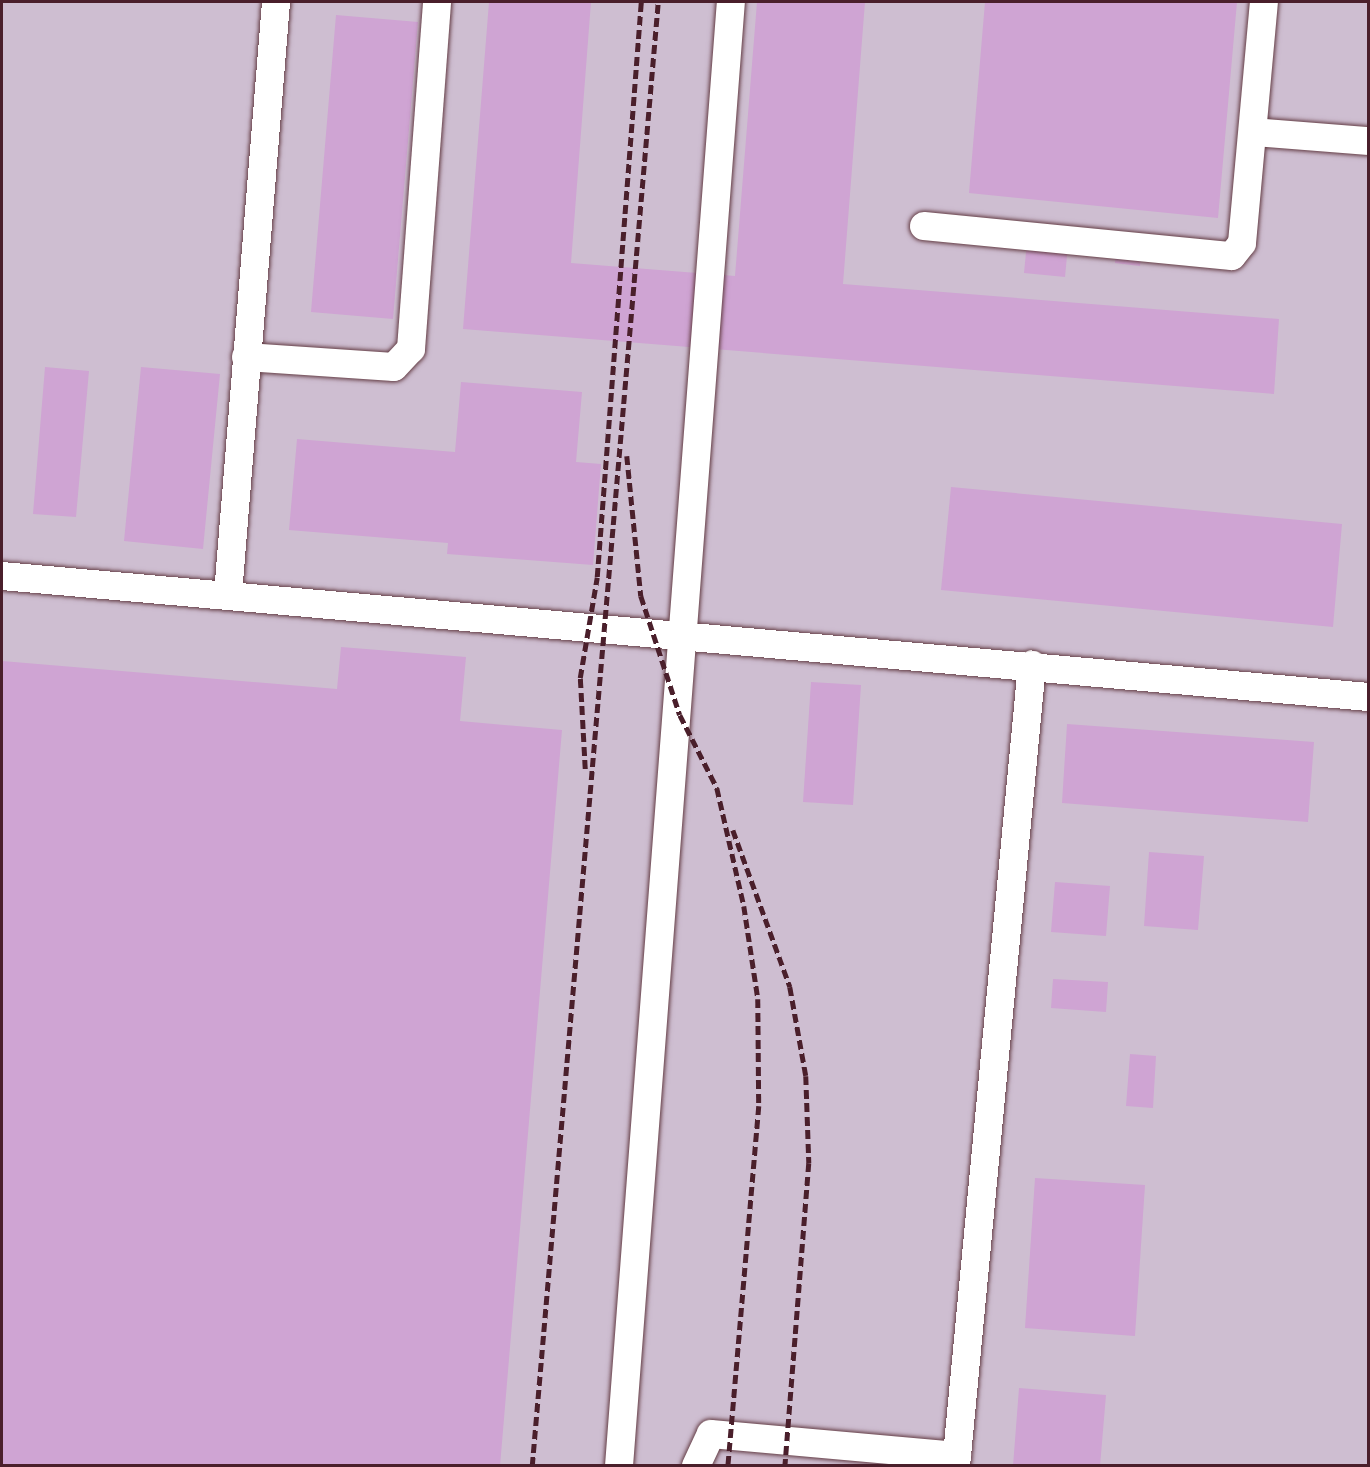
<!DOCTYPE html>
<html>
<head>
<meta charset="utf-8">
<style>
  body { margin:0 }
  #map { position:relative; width:1370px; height:1467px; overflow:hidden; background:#f7ead6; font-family:Cardo,serif }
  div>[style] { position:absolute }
  .industrial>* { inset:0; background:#cebed1 }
  .building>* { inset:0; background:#cfa4d3 }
  .roads { filter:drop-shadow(0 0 2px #643d45) drop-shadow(0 0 2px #643d45) }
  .minor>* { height:28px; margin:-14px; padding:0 14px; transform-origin:14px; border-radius:14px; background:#fff }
  .rail>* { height:4.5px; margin-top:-2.25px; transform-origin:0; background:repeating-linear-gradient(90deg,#4a1f2b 0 9px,transparent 0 13.5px) }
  span { translate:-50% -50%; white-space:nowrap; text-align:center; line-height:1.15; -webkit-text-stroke:5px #fff; paint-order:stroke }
  .frame { position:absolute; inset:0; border:3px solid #4a1f2b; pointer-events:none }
</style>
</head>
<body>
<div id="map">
  <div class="industrial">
    <i style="clip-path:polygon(2px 2px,1368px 2px,1368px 1465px,2px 1465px)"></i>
  </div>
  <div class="building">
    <i style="clip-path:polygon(489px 2px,591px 2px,571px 263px,735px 276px,757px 2px,865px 2px,843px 284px,1279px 319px,1274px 394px,463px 329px)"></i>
    <i style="clip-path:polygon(985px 2px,1237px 2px,1218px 218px,969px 193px)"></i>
    <i style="clip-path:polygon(336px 15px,418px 22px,393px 319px,311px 312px)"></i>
    <i style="clip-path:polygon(1027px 242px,1068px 245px,1065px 277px,1024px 273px)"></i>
    <i style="clip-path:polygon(1116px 250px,1142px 252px,1140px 266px,1115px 263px)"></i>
    <i style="clip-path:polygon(45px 367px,89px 371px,76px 517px,33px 514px)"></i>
    <i style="clip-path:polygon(141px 367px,220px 374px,203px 549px,124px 541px)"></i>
    <i style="clip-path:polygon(461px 382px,582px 392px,576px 462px,601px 464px,593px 565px,447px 554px,448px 543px,289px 530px,297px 439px,455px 452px)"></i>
    <i style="clip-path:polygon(951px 487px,1342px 524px,1333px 627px,941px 590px)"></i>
    <i style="clip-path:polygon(341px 647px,466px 657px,460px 721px,562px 730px,500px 1466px,2px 1466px,2px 661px,337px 689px)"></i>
    <i style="clip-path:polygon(811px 682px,861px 685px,853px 805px,803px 802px)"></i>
    <i style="clip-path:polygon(1067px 724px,1314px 742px,1308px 822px,1062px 803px)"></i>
    <i style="clip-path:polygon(1149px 852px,1204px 856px,1198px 930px,1144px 926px)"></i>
    <i style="clip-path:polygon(1055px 882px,1110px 886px,1106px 936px,1051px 932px)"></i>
    <i style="clip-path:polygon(1053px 979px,1108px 982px,1106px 1012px,1051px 1008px)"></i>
    <i style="clip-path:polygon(1130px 1054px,1156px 1056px,1153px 1108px,1126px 1106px)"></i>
    <i style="clip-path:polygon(1035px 1178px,1145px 1185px,1135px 1336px,1025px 1328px)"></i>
    <i style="clip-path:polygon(1019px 1388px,1106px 1395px,1100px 1466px,1013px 1466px)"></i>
  </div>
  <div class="roads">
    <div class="minor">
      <i style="left:1253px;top:132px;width:115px;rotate:4.5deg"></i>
      <i style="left:924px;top:226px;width:309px;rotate:5.6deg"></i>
      <i style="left:1232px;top:256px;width:16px;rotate:-52deg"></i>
      <i style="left:1242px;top:243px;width:242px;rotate:-84.8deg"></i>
      <i style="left:246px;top:357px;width:148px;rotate:3.9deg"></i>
      <i style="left:394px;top:367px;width:25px;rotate:-47deg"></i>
      <i style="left:411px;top:349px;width:348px;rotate:-85.7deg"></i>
      <i style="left:2px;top:576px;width:1371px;rotate:5.06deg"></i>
      <i style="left:228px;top:594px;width:594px;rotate:-85.36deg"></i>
      <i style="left:619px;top:1466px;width:1468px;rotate:-85.63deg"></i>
      <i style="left:696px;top:1466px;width:35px;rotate:-65deg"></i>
      <i style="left:711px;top:1434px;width:247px;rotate:5.1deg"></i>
      <i style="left:956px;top:1466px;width:805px;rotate:-84.58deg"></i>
    </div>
  </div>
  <div class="rail">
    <i style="left:627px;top:456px;width:141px;rotate:84.3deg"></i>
    <i style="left:641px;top:596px;width:125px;rotate:71.9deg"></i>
    <i style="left:680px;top:715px;width:82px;rotate:63.1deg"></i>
    <i style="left:717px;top:788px;width:121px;rotate:77.1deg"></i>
    <i style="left:744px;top:906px;width:94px;rotate:81.4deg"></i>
    <i style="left:758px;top:999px;width:107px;rotate:89.5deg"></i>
    <i style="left:759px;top:1106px;width:361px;rotate:94.9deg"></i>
    <i style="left:585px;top:769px;width:91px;rotate:-93.1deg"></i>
    <i style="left:580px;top:678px;width:102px;rotate:-80.4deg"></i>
    <i style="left:597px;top:577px;width:577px;rotate:-85.62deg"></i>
    <i style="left:733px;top:830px;width:167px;rotate:70deg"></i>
    <i style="left:790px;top:987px;width:90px;rotate:79.8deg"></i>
    <i style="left:806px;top:1076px;width:87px;rotate:88deg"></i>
    <i style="left:809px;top:1163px;width:304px;rotate:94.5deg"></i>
    <i style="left:532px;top:1466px;width:1469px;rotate:-85.08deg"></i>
  </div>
  <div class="frame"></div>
</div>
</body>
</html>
